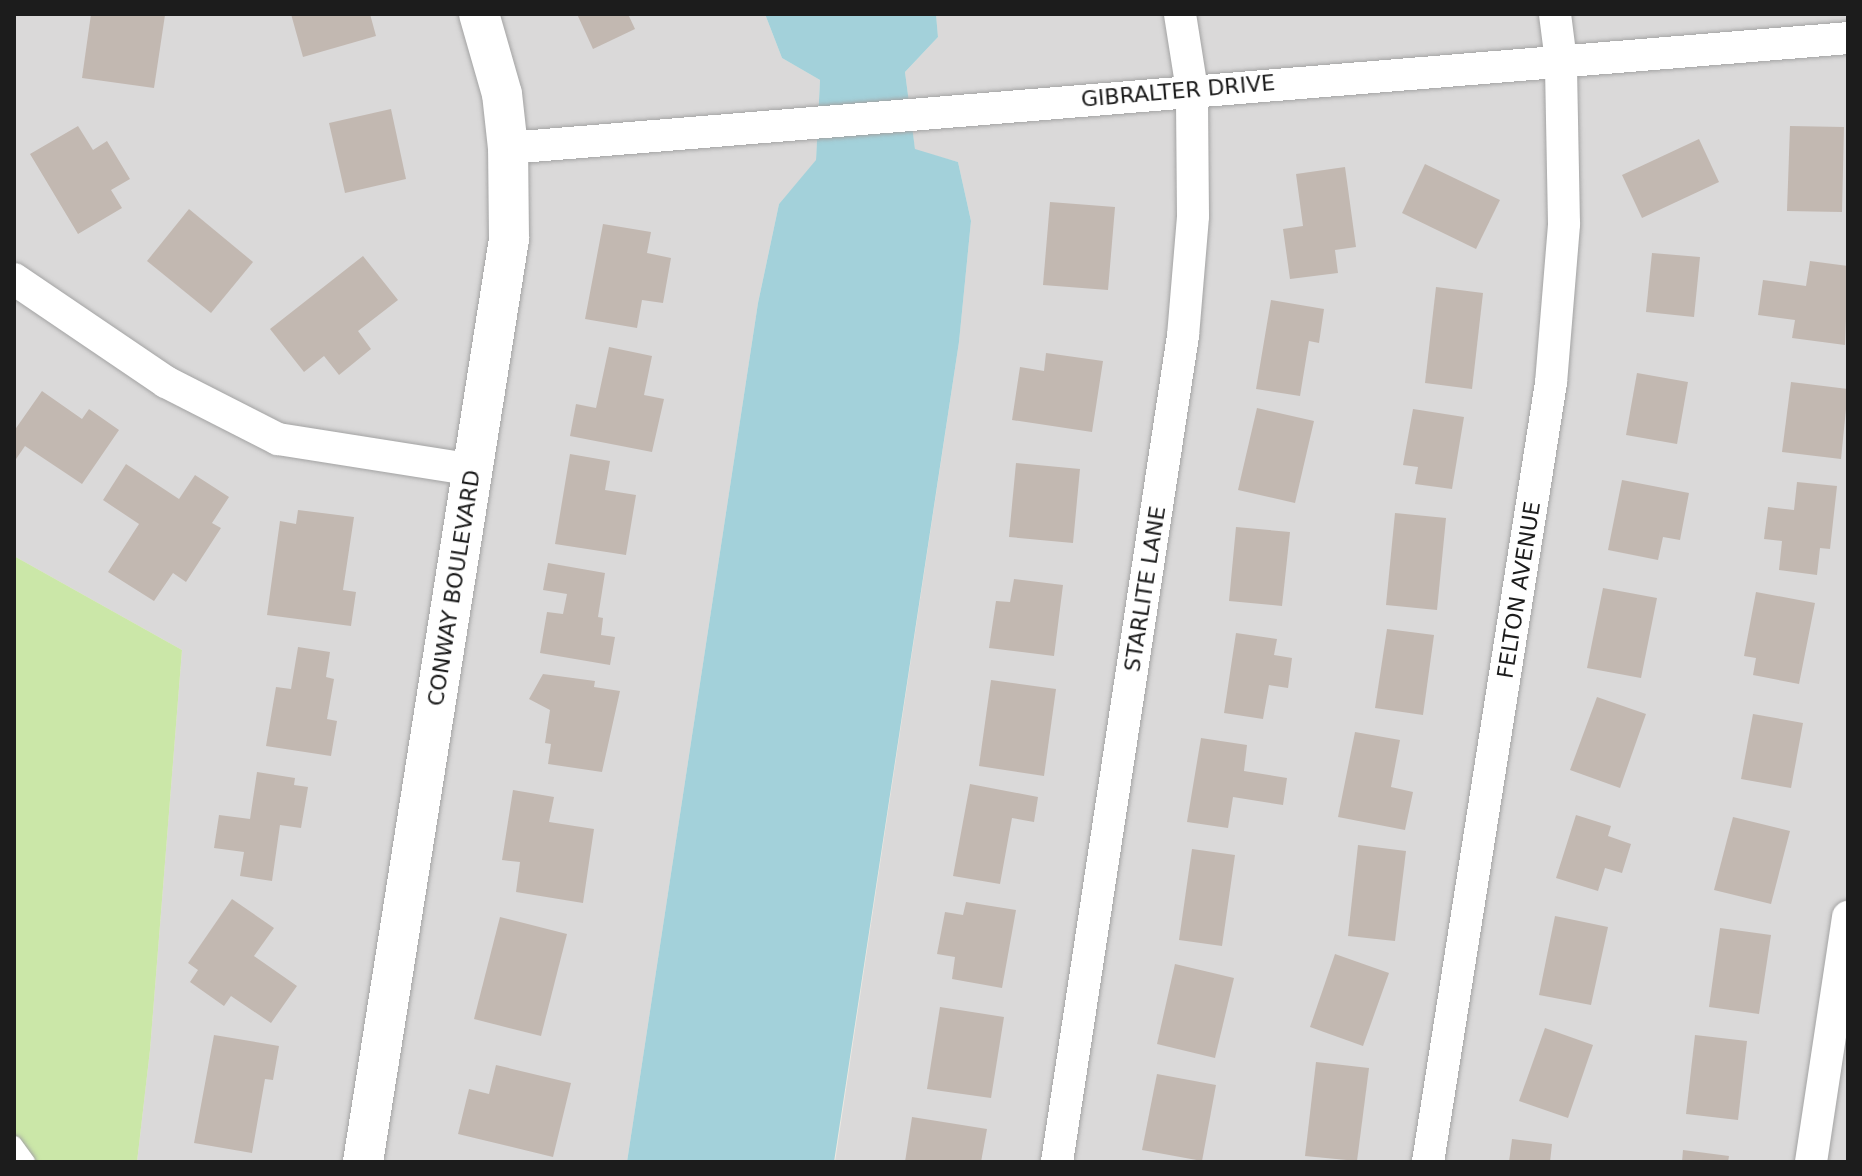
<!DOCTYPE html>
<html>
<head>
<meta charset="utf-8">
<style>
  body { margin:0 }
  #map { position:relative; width:1862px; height:1176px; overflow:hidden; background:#ede9e2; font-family:"DejaVu Sans",sans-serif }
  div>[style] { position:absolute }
  .residential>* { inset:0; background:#dad9d9 }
  .grass>* { inset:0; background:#cbe7a8 }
  .water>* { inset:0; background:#a3d1da }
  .building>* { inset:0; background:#c2b8b1 }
  .roads { filter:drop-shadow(0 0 2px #a3a3a3) drop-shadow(0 0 2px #a3a3a3) }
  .service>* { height:16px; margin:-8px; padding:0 8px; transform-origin:8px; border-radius:8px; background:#fff }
  .minor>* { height:32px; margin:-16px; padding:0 16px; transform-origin:16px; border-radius:16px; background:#fff }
  .tertiary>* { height:40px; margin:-20px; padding:0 20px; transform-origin:20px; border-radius:20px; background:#fff }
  span { translate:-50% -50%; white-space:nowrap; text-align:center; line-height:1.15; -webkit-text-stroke:6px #fff; paint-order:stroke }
  .street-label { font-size:22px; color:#1c1c1c }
  .frame { position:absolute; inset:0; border:16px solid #1c1c1c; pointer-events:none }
</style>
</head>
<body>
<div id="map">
  <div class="residential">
    <i style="clip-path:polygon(14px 14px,765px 14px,782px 58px,820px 80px,816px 161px,779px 204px,758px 303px,627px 1162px,137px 1162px,150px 1050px,182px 650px,14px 556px)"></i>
    <i style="clip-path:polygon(936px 14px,1848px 14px,1848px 1162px,835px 1162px,959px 342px,971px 221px,958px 162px,915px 150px,905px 72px,938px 37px)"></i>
  </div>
  <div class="grass">
    <i style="clip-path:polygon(14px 556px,182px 650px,150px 1050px,137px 1162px,14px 1162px)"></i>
  </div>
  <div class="water">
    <i style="clip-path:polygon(765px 14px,936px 14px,938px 37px,905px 72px,915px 149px,958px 162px,971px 221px,959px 342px,834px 1162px,627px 1162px,758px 303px,779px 204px,816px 160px,820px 80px,782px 58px)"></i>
  </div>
  <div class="building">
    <i style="clip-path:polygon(91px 14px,165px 15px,154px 88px,82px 78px)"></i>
    <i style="clip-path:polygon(291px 14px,370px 14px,376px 36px,303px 57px)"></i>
    <i style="clip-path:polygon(577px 14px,628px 14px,635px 29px,593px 49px)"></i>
    <i style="clip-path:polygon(391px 109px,406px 179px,345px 193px,329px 123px)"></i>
    <i style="clip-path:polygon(78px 126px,93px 150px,107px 141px,130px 179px,111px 190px,122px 208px,78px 234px,30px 154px)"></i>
    <i style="clip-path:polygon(1790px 126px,1844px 127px,1842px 212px,1787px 211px)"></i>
    <i style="clip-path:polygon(1699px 139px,1719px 182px,1642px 218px,1622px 175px)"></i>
    <i style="clip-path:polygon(1425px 164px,1500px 200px,1476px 249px,1402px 213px)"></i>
    <i style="clip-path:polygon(1345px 167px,1356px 247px,1335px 250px,1338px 273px,1290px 279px,1283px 229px,1303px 226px,1296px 174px)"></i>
    <i style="clip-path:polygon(1050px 202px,1115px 207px,1108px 290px,1043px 285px)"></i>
    <i style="clip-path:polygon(189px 209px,253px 262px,211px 313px,147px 261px)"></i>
    <i style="clip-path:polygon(603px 224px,651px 232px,647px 253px,671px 258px,663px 303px,642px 300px,637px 328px,585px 319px)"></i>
    <i style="clip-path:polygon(1652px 253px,1700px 257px,1694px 317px,1646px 312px)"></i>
    <i style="clip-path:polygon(363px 256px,398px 300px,358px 331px,371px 349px,339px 375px,324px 356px,304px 372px,270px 329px)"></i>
    <i style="clip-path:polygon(1810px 261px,1848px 266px,1845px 345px,1792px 338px,1795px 320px,1758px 315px,1763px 280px,1806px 286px)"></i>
    <i style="clip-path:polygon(1436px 287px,1483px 293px,1472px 389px,1425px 383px)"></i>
    <i style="clip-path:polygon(1271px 300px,1324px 309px,1319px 343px,1309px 341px,1300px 396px,1256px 389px)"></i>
    <i style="clip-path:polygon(609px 347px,652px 356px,644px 395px,664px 399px,652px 452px,570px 436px,576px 404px,596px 408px)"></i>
    <i style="clip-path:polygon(1046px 353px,1103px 361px,1092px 432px,1012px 420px,1020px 367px,1044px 371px)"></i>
    <i style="clip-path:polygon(1637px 373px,1688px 382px,1677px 444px,1626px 435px)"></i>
    <i style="clip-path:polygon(1791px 382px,1848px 389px,1841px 459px,1782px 452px)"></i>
    <i style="clip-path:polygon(42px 391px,82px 419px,89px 409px,119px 430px,82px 484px,25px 446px,14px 462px,14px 431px)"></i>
    <i style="clip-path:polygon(1257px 408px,1314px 421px,1295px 503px,1238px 490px)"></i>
    <i style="clip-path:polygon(1413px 409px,1464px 417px,1452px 489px,1415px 484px,1418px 467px,1403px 465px)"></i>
    <i style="clip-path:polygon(570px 454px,610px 461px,605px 490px,636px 495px,626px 555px,555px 544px)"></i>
    <i style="clip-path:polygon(1016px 463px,1080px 469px,1073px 543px,1009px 537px)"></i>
    <i style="clip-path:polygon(126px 464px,179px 499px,195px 475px,229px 497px,212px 523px,221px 528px,186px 582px,173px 573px,154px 601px,108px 572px,139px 524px,103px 500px)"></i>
    <i style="clip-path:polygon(1622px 480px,1689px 493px,1680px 540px,1663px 537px,1658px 560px,1608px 550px)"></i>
    <i style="clip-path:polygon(1797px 482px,1837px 486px,1830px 549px,1820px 548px,1817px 575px,1779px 570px,1782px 541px,1764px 539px,1768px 507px,1794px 510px)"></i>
    <i style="clip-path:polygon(298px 510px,354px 517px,343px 590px,356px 592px,351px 626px,267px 615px,280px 521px,296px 524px)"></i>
    <i style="clip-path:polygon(1395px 513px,1446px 518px,1437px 610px,1386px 605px)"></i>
    <i style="clip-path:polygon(1236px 527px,1290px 532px,1282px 606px,1229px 601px)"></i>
    <i style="clip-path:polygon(548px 563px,605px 573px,598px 617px,603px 618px,601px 635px,615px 637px,610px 665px,540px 653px,547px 612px,563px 614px,567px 594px,543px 590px)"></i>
    <i style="clip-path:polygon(1014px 579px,1063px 585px,1054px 656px,989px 648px,996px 601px,1010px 602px)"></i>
    <i style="clip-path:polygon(1603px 588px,1657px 598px,1641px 678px,1587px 668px)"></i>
    <i style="clip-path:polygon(1756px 592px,1815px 603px,1799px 684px,1753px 675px,1756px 658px,1744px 656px)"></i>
    <i style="clip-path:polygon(1387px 629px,1434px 635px,1423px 715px,1375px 708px)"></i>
    <i style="clip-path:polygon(1236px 633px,1277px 639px,1274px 655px,1292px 658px,1288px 688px,1269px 685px,1263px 719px,1224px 713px)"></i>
    <i style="clip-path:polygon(298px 647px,330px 652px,326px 677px,334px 679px,327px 719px,337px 721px,331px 756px,266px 746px,276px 687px,291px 689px)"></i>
    <i style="clip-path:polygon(543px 674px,595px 681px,594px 687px,620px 691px,602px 772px,548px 764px,551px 744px,545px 743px,550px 710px,529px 699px)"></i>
    <i style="clip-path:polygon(991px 680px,1056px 689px,1044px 776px,979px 766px)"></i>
    <i style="clip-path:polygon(1597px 697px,1646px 714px,1620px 788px,1570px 770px)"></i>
    <i style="clip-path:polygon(1753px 714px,1803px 723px,1791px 788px,1741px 779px)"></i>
    <i style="clip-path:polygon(1355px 732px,1400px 740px,1391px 787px,1413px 792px,1405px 830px,1338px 817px)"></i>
    <i style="clip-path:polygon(1201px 738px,1247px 745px,1244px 771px,1287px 778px,1283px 805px,1233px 797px,1228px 828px,1187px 822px)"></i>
    <i style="clip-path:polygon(257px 772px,295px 778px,294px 785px,308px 787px,301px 828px,280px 825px,272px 881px,240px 876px,244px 852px,214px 848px,219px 815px,250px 819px)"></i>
    <i style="clip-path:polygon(970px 784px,1038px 797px,1034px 822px,1012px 818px,1000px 884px,953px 876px)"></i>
    <i style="clip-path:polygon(513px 790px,554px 797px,549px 822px,594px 829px,583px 903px,516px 892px,520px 862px,502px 860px)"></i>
    <i style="clip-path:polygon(1576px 815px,1611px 826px,1608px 836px,1631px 844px,1622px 873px,1605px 868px,1598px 891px,1556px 878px)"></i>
    <i style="clip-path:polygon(1733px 817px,1790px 831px,1771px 904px,1714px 890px)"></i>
    <i style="clip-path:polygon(1358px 845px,1406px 851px,1395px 941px,1348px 936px)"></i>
    <i style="clip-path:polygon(1192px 849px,1235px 855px,1222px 946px,1179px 940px)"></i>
    <i style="clip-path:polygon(232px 899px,274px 928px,254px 956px,297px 986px,271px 1023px,231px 996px,224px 1006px,190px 982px,198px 970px,188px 963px)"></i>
    <i style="clip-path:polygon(966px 902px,1016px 910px,1002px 988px,952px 979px,955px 957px,937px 954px,945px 912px,963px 915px)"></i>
    <i style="clip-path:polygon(1555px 916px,1608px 927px,1591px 1005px,1539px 995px)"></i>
    <i style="clip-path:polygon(500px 917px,567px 934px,541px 1036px,474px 1019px)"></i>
    <i style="clip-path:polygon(1720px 928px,1771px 935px,1759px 1014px,1709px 1007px)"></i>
    <i style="clip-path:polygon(1335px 954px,1389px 973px,1363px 1046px,1310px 1027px)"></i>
    <i style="clip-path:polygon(1175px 964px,1234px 978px,1215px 1058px,1157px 1044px)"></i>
    <i style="clip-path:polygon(940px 1007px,1004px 1017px,991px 1098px,927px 1089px)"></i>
    <i style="clip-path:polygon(1545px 1028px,1593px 1045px,1568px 1118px,1519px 1101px)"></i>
    <i style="clip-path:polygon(214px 1035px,279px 1046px,273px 1080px,265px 1079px,252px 1153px,194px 1143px)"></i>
    <i style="clip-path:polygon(1695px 1035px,1747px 1041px,1738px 1120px,1686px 1114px)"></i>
    <i style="clip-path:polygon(1316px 1062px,1369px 1068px,1357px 1161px,1305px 1156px)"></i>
    <i style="clip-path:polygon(496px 1065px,571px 1083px,553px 1157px,458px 1134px,469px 1089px,489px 1094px)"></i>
    <i style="clip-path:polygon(1157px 1074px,1216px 1085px,1202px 1161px,1142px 1150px)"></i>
    <i style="clip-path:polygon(912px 1117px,987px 1129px,981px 1162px,905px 1162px)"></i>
    <i style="clip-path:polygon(1512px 1139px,1552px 1144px,1550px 1162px,1509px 1162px)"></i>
    <i style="clip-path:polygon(1683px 1150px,1729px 1156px,1728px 1162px,1682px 1162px)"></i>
  </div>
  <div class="roads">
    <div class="service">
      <i style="left:14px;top:1144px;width:22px;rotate:54deg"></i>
    </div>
    <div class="minor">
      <i style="left:508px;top:148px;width:1345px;rotate:-4.69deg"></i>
      <i style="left:14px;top:279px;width:184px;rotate:34.1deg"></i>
      <i style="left:166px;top:382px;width:126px;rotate:27deg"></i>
      <i style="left:278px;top:439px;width:197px;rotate:9deg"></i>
      <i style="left:1057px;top:1162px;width:836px;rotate:-81.33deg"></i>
      <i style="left:1183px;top:336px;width:120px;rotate:-85.2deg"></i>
      <i style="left:1193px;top:216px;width:126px;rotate:-90.5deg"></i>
      <i style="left:1192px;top:90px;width:77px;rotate:-99deg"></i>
      <i style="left:1428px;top:1162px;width:789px;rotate:-81.03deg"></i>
      <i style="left:1551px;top:383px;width:160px;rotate:-85.3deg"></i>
      <i style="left:1564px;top:224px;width:163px;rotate:-91.1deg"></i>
      <i style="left:1561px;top:61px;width:47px;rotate:-97.3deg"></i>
      <i style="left:1811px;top:1162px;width:248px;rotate:-81.4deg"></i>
    </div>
    <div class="tertiary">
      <i style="left:363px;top:1162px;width:934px;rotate:-81.01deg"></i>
      <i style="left:509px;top:239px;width:91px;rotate:-90.6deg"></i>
      <i style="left:508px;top:148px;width:54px;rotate:-96.3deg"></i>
      <i style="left:502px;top:94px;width:83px;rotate:-106deg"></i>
    </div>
  </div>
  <div class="street-label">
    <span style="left:1178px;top:91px;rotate:-5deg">GIBRALTER DRIVE</span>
    <span style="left:454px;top:588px;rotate:-81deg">CONWAY BOULEVARD</span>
    <span style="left:1145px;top:589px;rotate:-81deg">STARLITE LANE</span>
    <span style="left:1519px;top:590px;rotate:-81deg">FELTON AVENUE</span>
  </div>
  <div class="frame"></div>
</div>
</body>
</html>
